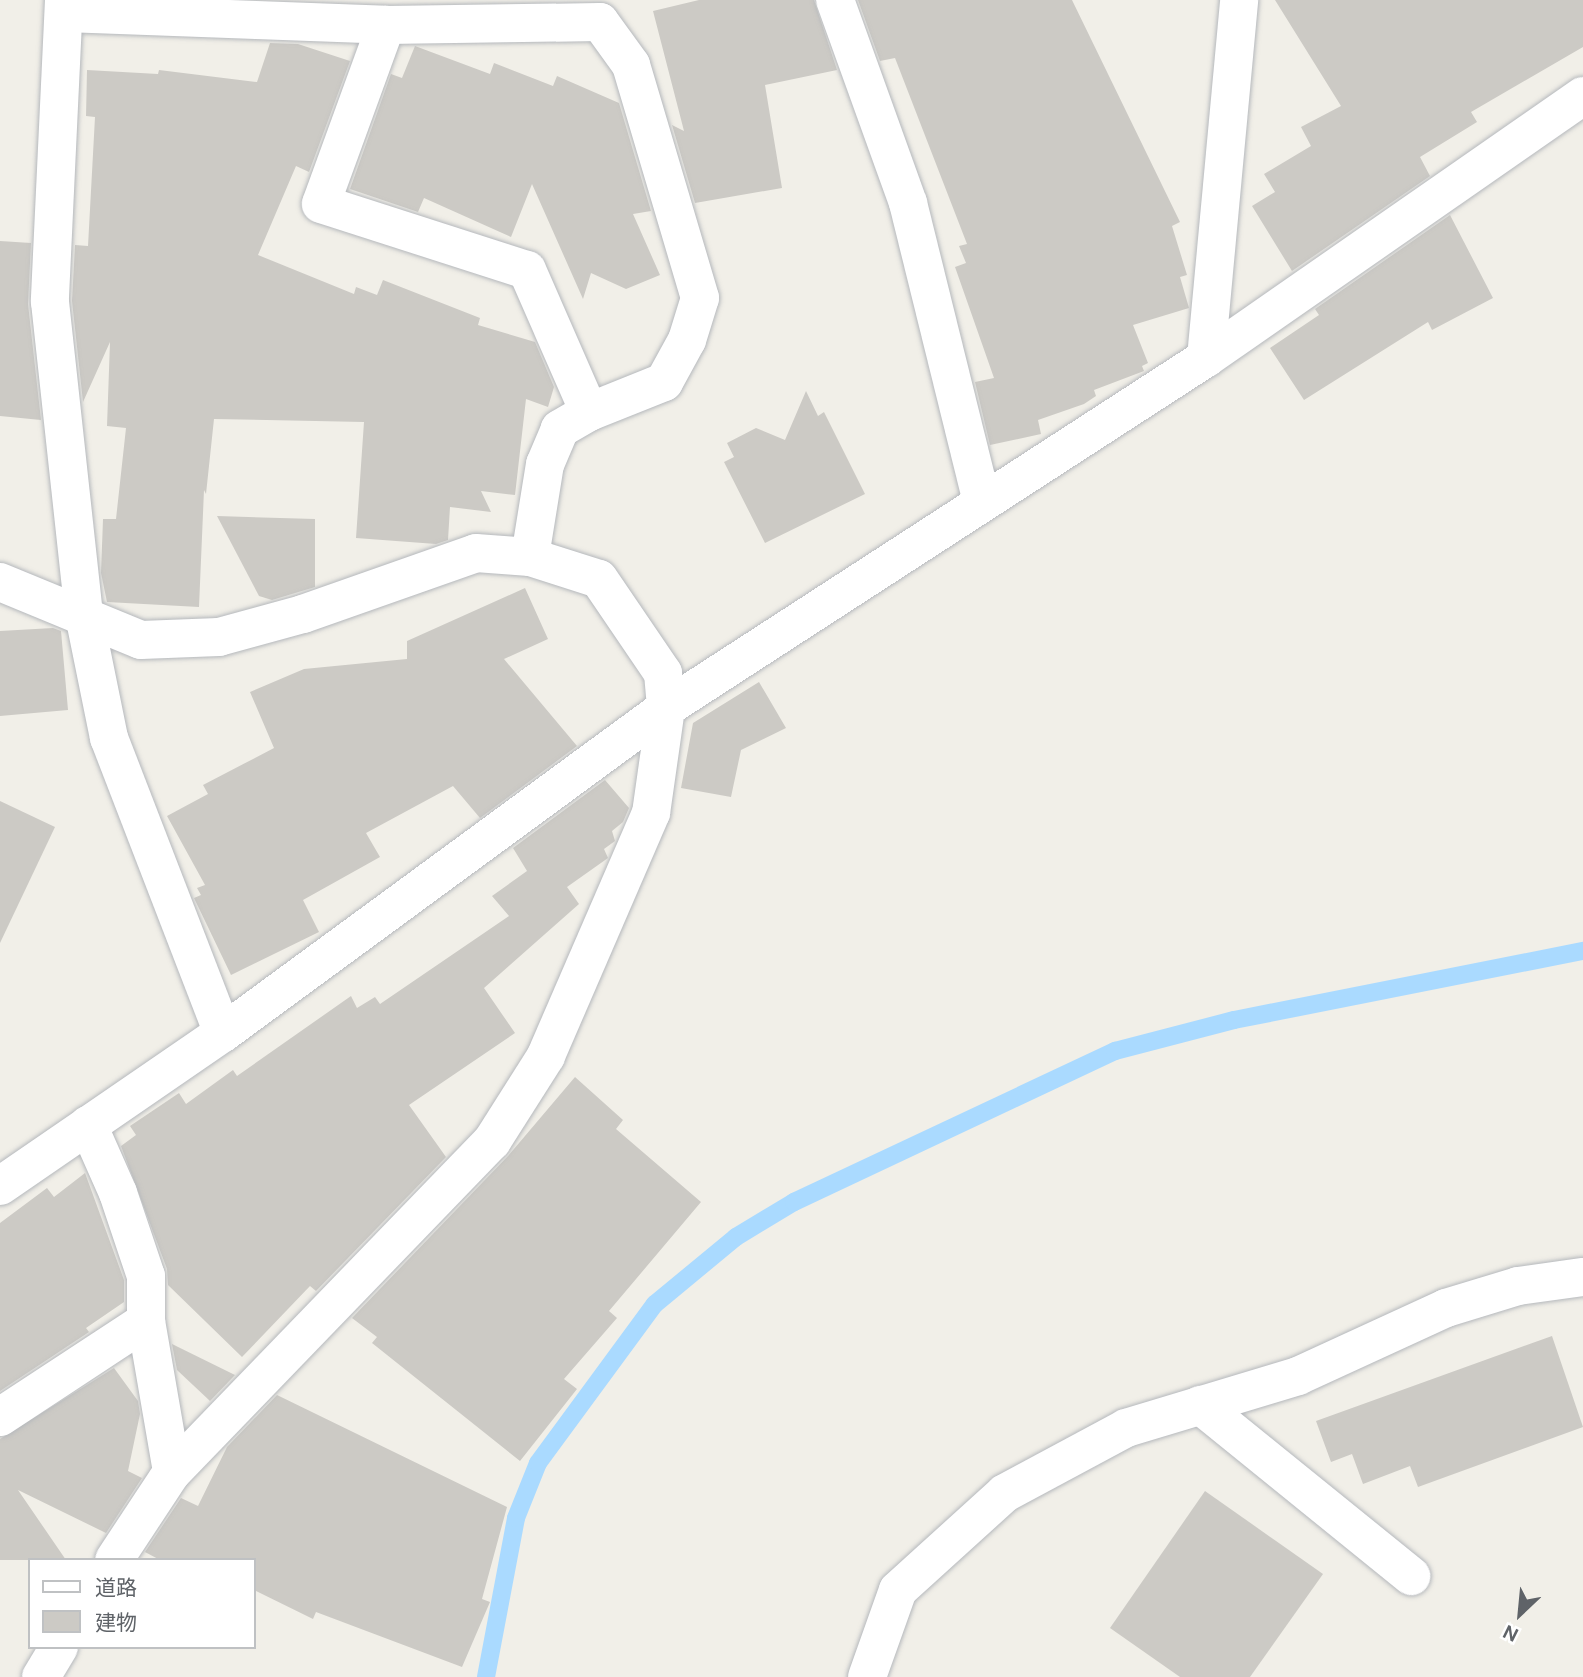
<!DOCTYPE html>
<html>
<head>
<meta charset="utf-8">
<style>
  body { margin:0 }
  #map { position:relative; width:1583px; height:1677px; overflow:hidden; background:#f1efe8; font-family:"DM Sans","Noto Sans JP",sans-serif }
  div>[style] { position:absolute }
  .stream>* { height:18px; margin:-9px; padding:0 9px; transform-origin:9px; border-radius:9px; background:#aadaff }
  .building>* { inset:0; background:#cccac5 }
  .roads { filter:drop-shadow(0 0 2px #b5b8bc) drop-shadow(0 0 2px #b5b8bc) }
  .minor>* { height:38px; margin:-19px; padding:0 19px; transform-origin:19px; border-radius:19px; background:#fff }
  span { translate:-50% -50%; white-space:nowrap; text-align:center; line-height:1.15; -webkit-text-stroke:7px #fff; paint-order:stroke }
  .legend { position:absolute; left:28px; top:1558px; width:228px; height:91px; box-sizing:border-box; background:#fff; border:2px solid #bfc1c3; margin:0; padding:9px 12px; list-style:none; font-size:21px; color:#5f6368 }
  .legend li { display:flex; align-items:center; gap:14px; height:35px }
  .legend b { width:35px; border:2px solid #bfc1c3 }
  .north { position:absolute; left:1485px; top:1579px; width:70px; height:70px; -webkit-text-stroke:5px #fff; paint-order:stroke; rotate:206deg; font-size:19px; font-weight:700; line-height:28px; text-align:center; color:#5f6368 }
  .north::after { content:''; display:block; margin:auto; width:24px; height:32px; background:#5f6368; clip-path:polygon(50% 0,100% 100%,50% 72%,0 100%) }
</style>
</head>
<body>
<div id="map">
  <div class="stream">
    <i style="left:486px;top:1677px;width:162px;rotate:-79.3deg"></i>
    <i style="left:516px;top:1518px;width:59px;rotate:-68.2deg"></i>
    <i style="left:538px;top:1463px;width:197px;rotate:-53.7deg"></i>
    <i style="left:655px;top:1304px;width:105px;rotate:-39.6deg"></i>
    <i style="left:736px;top:1237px;width:68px;rotate:-31.1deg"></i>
    <i style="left:794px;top:1202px;width:355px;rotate:-25.2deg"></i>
    <i style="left:1115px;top:1051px;width:123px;rotate:-14.6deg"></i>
    <i style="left:1234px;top:1020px;width:356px;rotate:-11.2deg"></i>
  </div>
  <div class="building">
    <i style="clip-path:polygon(699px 0,814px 0,837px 70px,765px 85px,782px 188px,695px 203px,672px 125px,684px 131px,653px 11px)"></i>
    <i style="clip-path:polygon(858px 0,1072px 0,1180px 222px,1172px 226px,1187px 275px,1180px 277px,1189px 308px,1133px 325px,1148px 363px,1142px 366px,1144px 371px,1094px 390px,1096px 396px,1084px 404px,1038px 420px,1041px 434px,990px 445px,975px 382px,994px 378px,955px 267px,966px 263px,959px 246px,967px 244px,895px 58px,880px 61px)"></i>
    <i style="clip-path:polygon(1275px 0,1583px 0,1583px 47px,1471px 112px,1477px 122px,1420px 157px,1430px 176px,1292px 271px,1252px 206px,1275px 192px,1264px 174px,1311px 146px,1301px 127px,1341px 106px)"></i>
    <i style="clip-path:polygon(270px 43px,298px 44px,350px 61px,309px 172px,296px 166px,258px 255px,354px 294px,356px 287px,377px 295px,383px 280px,480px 318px,478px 325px,535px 342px,554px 387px,548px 407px,526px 399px,515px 495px,481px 491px,491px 512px,450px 507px,448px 540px,436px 544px,356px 538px,364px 422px,214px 419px,206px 494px,204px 490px,199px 607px,107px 602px,101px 573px,103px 519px,116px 519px,126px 428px,107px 426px,110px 342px,83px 402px,72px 301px,75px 245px,88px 246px,95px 117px,86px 116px,87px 70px,158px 74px,159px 70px,257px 82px)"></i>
    <i style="clip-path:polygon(415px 46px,490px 74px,494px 63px,553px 86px,557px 76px,619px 103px,651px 211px,633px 214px,660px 275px,626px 289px,591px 273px,583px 299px,532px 184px,511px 237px,424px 198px,418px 212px,350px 189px,391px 74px,402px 78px)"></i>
    <i style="clip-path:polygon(1450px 215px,1493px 298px,1432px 330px,1428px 322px,1304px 400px,1270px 348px,1319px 315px,1315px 309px)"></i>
    <i style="clip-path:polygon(0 241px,31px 243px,28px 304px,41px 420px,0 416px)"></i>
    <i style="clip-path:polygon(806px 391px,818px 416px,824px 412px,865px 494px,765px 543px,724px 462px,734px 457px,727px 443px,756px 428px,785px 440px)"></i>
    <i style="clip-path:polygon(217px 516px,315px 519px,315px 587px,272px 600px,259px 596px)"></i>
    <i style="clip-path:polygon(525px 588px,548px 639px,504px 659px,577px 746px,480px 818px,453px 786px,366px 833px,380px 857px,303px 900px,319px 932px,231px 975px,194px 898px,201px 895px,197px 888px,205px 885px,167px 816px,208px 794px,203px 785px,274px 748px,250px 692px,304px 669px,407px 659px,407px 641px)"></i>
    <i style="clip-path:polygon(53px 628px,61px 631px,68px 710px,0 716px,0 631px)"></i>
    <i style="clip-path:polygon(759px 682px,786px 728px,741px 750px,731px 797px,681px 788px,693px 723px)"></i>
    <i style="clip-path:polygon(605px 780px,629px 808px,623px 822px,612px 831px,615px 841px,604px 849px,608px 858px,567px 887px,579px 904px,484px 988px,515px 1033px,409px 1105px,446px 1157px,316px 1291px,310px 1286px,242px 1357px,168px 1285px,167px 1269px,121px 1146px,136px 1135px,130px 1126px,179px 1093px,186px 1104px,233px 1070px,237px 1076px,351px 996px,357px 1008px,375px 997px,380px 1004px,509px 916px,492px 896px,527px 871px,513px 848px)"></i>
    <i style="clip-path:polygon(0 801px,55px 827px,0 943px)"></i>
    <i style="clip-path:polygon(575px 1077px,623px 1120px,616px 1129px,701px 1202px,609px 1311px,617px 1318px,564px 1379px,577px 1389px,520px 1461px,372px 1343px,377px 1337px,352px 1318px,508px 1156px)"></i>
    <i style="clip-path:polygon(85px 1173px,124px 1280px,124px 1302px,86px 1328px,89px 1332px,0 1391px,0 1223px,47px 1188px,54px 1197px)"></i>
    <i style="clip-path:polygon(1552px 1336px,1583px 1427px,1418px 1487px,1410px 1466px,1363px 1484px,1352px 1454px,1331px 1462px,1316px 1421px)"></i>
    <i style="clip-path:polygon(172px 1344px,235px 1375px,210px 1401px,177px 1370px)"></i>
    <i style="clip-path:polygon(114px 1368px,138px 1401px,140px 1414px,128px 1471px,142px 1478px,106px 1533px,18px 1490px,66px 1560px,0 1560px,0 1439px)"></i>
    <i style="clip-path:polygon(277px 1395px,507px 1507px,482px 1599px,490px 1602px,462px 1667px,316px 1612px,313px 1619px,254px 1590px,254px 1560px,160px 1560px,145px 1552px,181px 1498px,198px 1506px,227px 1447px)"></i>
    <i style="clip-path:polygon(1205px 1491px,1323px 1574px,1250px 1677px,1180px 1677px,1110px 1628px)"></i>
  </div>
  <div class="roads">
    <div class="minor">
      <i style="left:64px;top:0;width:302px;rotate:92.7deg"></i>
      <i style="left:50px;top:302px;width:315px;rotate:83.8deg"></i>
      <i style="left:84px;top:615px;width:126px;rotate:78.5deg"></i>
      <i style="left:109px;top:738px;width:316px;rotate:68.9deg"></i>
      <i style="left:835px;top:0;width:216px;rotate:70.2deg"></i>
      <i style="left:908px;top:203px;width:308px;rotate:76.1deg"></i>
      <i style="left:65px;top:13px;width:321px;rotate:2.1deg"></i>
      <i style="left:386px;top:25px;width:214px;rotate:-0.8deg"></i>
      <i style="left:600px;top:22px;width:53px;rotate:54.2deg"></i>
      <i style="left:631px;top:65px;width:243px;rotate:73.5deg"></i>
      <i style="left:700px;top:298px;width:44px;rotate:107.2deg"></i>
      <i style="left:687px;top:340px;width:48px;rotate:118.7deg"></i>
      <i style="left:664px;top:382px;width:81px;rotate:158.2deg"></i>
      <i style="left:589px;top:412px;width:34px;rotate:150deg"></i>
      <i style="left:560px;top:429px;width:38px;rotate:113deg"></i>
      <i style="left:545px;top:464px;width:94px;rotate:99.2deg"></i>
      <i style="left:386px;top:25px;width:190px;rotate:110deg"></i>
      <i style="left:321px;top:204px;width:216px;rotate:17.8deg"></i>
      <i style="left:527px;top:270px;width:155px;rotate:66.4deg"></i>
      <i style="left:1206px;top:358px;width:360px;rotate:-84.7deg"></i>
      <i style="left:0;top:582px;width:152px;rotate:22.4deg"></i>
      <i style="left:141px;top:640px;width:78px;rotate:-2.2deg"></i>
      <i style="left:219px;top:637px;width:87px;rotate:-15.3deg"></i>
      <i style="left:303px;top:614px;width:183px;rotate:-19.4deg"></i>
      <i style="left:476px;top:553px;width:54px;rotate:4.2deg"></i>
      <i style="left:530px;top:557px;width:72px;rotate:17.7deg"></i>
      <i style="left:599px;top:579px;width:114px;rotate:55.8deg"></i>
      <i style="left:663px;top:673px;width:35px;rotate:85deg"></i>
      <i style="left:666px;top:708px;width:106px;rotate:98.1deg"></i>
      <i style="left:651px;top:813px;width:265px;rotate:113.4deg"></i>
      <i style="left:546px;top:1056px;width:101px;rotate:122.4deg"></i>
      <i style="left:492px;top:1141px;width:460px;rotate:134deg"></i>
      <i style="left:172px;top:1472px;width:105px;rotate:123.4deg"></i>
      <i style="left:88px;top:1125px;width:74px;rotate:66.2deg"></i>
      <i style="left:118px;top:1193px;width:88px;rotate:71.4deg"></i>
      <i style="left:146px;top:1276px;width:45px;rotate:90deg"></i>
      <i style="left:146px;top:1321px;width:153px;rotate:80.2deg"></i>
      <i style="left:0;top:1186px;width:270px;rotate:-34.5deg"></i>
      <i style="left:223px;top:1033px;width:549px;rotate:-36.27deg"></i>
      <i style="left:666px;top:708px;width:644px;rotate:-32.95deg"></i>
      <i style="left:1206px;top:358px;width:459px;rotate:-34.8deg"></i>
      <i style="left:1200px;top:1405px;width:272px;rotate:39deg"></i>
      <i style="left:0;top:1417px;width:175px;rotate:-33.3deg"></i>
      <i style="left:41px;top:1677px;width:35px;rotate:-59deg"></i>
      <i style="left:867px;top:1677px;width:92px;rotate:-70.4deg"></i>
      <i style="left:898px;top:1590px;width:144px;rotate:-42.2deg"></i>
      <i style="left:1005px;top:1493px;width:137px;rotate:-28.2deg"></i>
      <i style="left:1126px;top:1428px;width:180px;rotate:-16.8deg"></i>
      <i style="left:1298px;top:1376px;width:163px;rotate:-24.7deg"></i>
      <i style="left:1446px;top:1308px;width:75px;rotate:-17deg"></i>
      <i style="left:1518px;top:1286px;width:66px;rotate:-7.9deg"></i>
    </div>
  </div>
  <ul class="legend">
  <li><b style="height:9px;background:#fff"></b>道路</li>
  <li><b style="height:19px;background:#cccac5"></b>建物</li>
  </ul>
  <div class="north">N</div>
</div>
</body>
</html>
